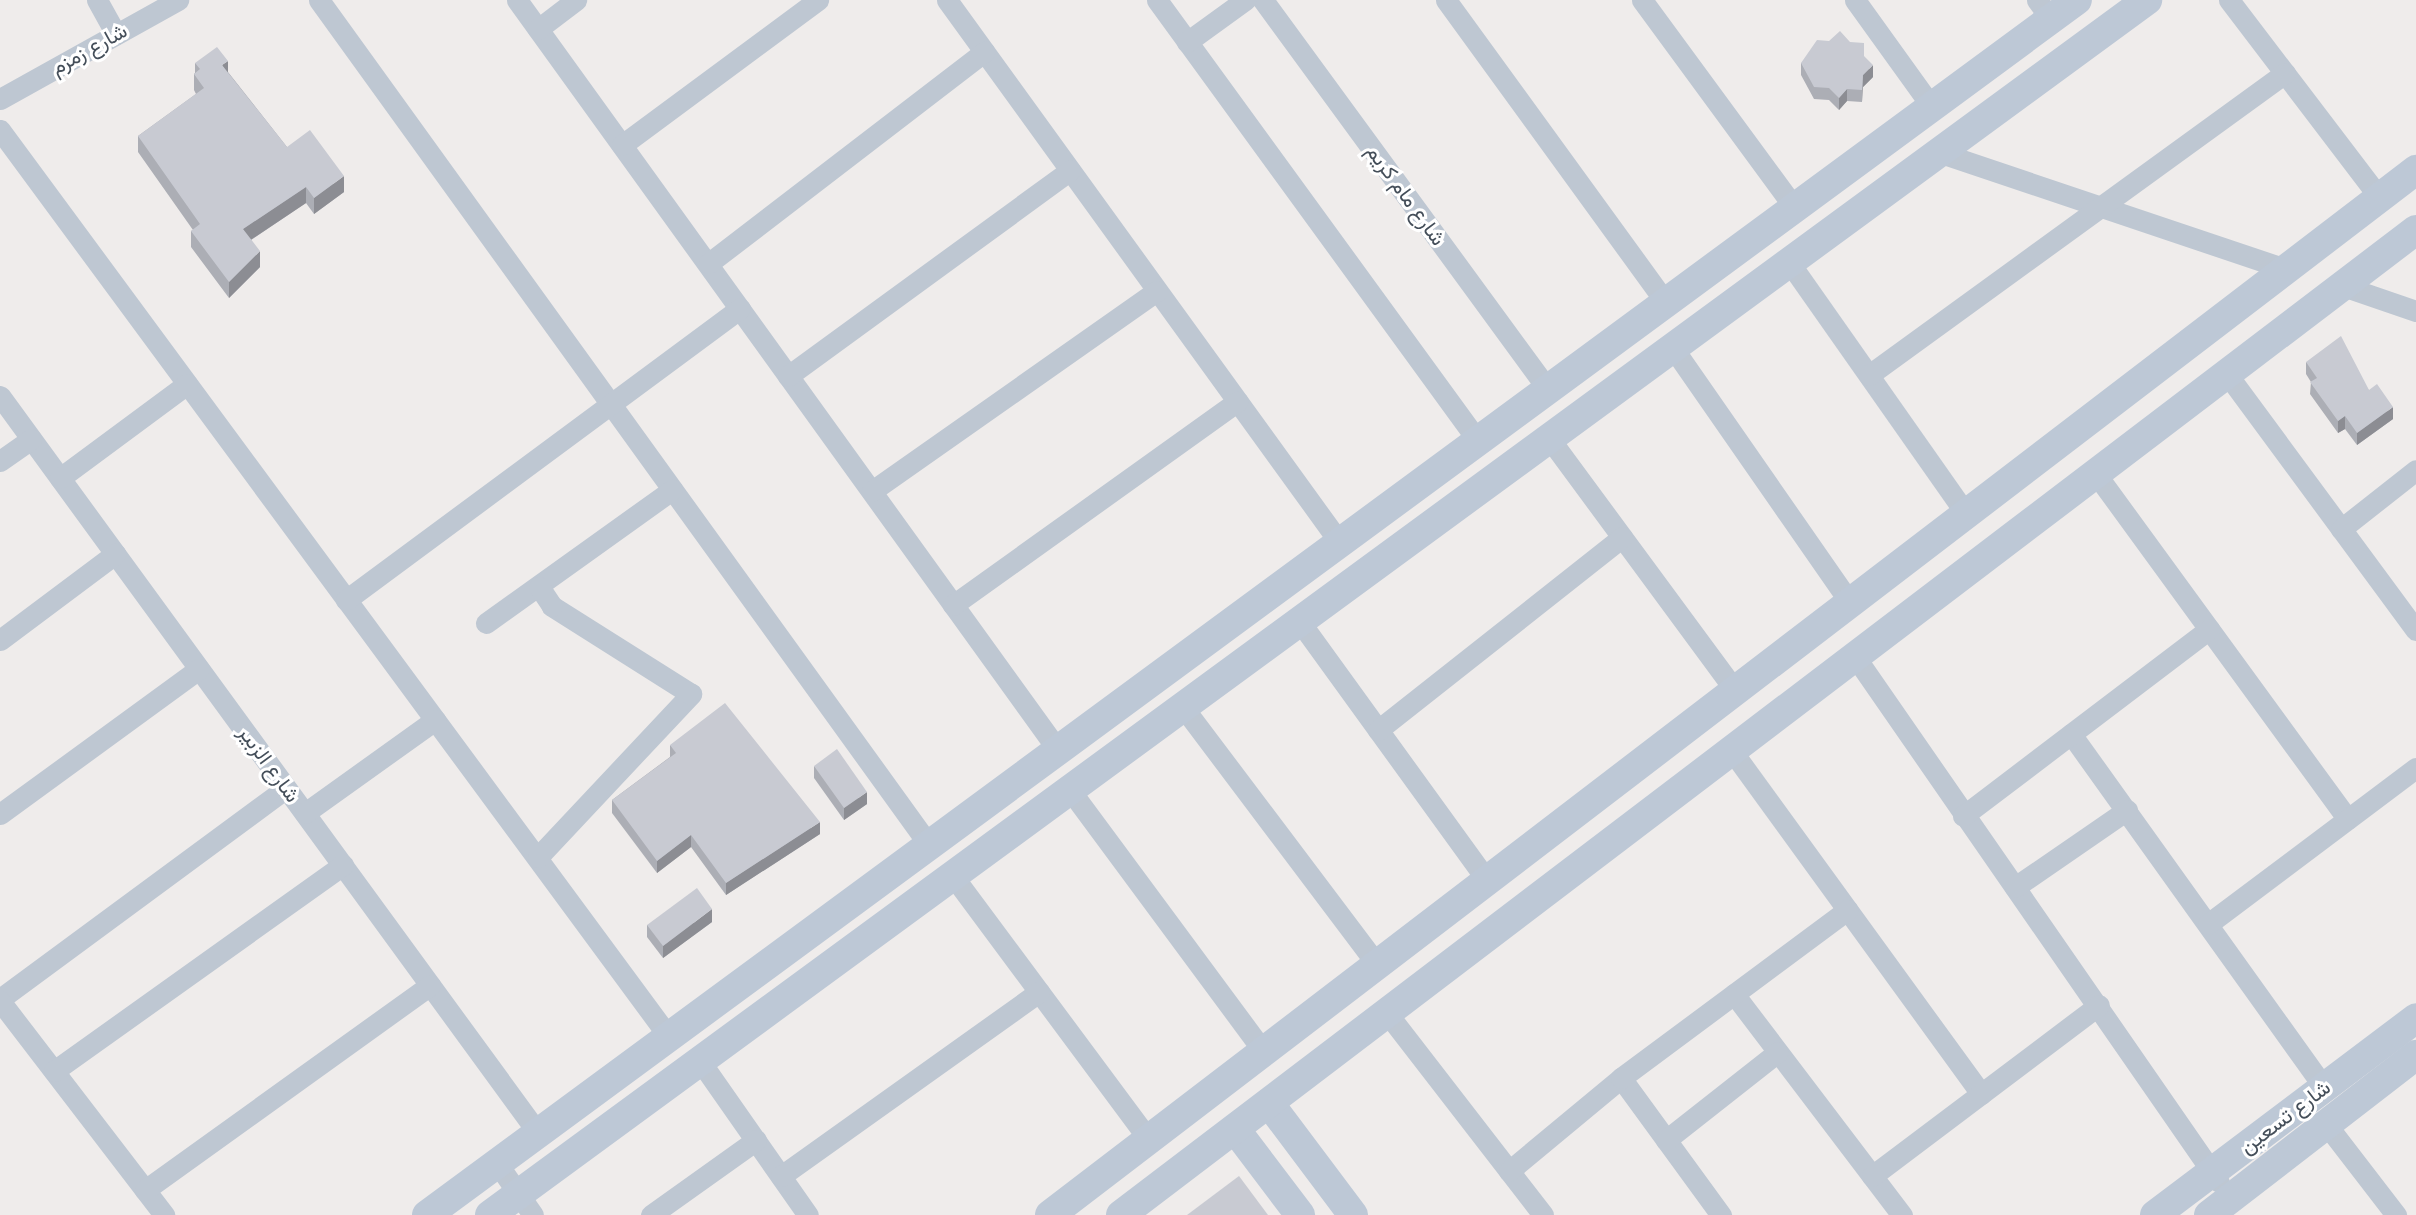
<!DOCTYPE html>
<html>
<head>
<meta charset="utf-8">
<style>
  body { margin:0 }
  #map { position:relative; width:2416px; height:1215px; overflow:hidden; background:#efeceb; font-family:"Public Sans",Vazirmatn,sans-serif }
  div>[style] { position:absolute }
  .street>* { height:21px; margin:-10.5px; padding:0 10.5px; transform-origin:10.5px; border-radius:10.5px; background:#bec7d2 }
  .secondary>* { height:30px; margin:-15px; padding:0 15px; transform-origin:15px; border-radius:15px; background:#bdc8d6 }
  .wall>* { inset:0; background:#acaeb5 }
  .shaded-wall>* { inset:0; background:#8c8d93 }
  .building>* { inset:0; background:#c8cad2 }
  span { translate:-50% -50%; white-space:nowrap; text-align:center; line-height:1.15; -webkit-text-stroke:6px #fff; paint-order:stroke }
  .street-label { font-size:21px; color:#444e59 }
</style>
</head>
<body>
<div id="map">
  <div class="street">
    <i style="left:97px;top:0;width:39px;rotate:61deg"></i>
    <i style="left:319px;top:0;width:1042px;rotate:54.17deg"></i>
    <i style="left:517px;top:0;width:925px;rotate:54.2deg"></i>
    <i style="left:947px;top:0;width:670px;rotate:54.1deg"></i>
    <i style="left:1157px;top:0;width:545px;rotate:53.95deg"></i>
    <i style="left:1263px;top:0;width:482px;rotate:53.8deg"></i>
    <i style="left:1446px;top:0;width:374px;rotate:54deg"></i>
    <i style="left:1642px;top:0;width:258px;rotate:53.7deg"></i>
    <i style="left:1855px;top:0;width:132px;rotate:54.3deg"></i>
    <i style="left:2037px;top:0;width:24px;rotate:54deg"></i>
    <i style="left:2229px;top:0;width:249px;rotate:52.7deg"></i>
    <i style="left:538px;top:29px;width:48px;rotate:-37.3deg"></i>
    <i style="left:1187px;top:42px;width:72px;rotate:-35.9deg"></i>
    <i style="left:0;top:99px;width:204px;rotate:-29.1deg"></i>
    <i style="left:0;top:130px;width:1127px;rotate:53.59deg"></i>
    <i style="left:622px;top:145px;width:244px;rotate:-36.5deg"></i>
    <i style="left:1938px;top:152px;width:367px;rotate:18.6deg"></i>
    <i style="left:1789px;top:262px;width:308px;rotate:54.9deg"></i>
    <i style="left:709px;top:263px;width:347px;rotate:-37.5deg"></i>
    <i style="left:2343px;top:286px;width:77px;rotate:18.9deg"></i>
    <i style="left:1673px;top:348px;width:310px;rotate:55.2deg"></i>
    <i style="left:2227px;top:374px;width:318px;rotate:53.6deg"></i>
    <i style="left:1869px;top:375px;width:514px;rotate:-35.98deg"></i>
    <i style="left:788px;top:376px;width:349px;rotate:-36.1deg"></i>
    <i style="left:0;top:396px;width:912px;rotate:53.87deg"></i>
    <i style="left:1549px;top:438px;width:313px;rotate:53.6deg"></i>
    <i style="left:0;top:461px;width:38px;rotate:-35deg"></i>
    <i style="left:2096px;top:474px;width:427px;rotate:53.9deg"></i>
    <i style="left:60px;top:478px;width:158px;rotate:-36.5deg"></i>
    <i style="left:872px;top:491px;width:348px;rotate:-35.1deg"></i>
    <i style="left:2341px;top:529px;width:95px;rotate:-38.2deg"></i>
    <i style="left:346px;top:600px;width:490px;rotate:-36.5deg"></i>
    <i style="left:953px;top:605px;width:350px;rotate:-35.6deg"></i>
    <i style="left:1300px;top:622px;width:319px;rotate:54.1deg"></i>
    <i style="left:486px;top:623px;width:229px;rotate:-35.6deg"></i>
    <i style="left:0;top:640px;width:144px;rotate:-36.8deg"></i>
    <i style="left:1856px;top:658px;width:637px;rotate:55.29deg"></i>
    <i style="left:1183px;top:707px;width:322px;rotate:53deg"></i>
    <i style="left:1378px;top:730px;width:311px;rotate:-38.3deg"></i>
    <i style="left:2071px;top:734px;width:435px;rotate:54.4deg"></i>
    <i style="left:1732px;top:751px;width:424px;rotate:54deg"></i>
    <i style="left:1070px;top:790px;width:325px;rotate:53.5deg"></i>
    <i style="left:305px;top:813px;width:160px;rotate:-35.6deg"></i>
    <i style="left:0;top:814px;width:246px;rotate:-36.1deg"></i>
    <i style="left:1963px;top:816px;width:309px;rotate:-37.2deg"></i>
    <i style="left:538px;top:857px;width:224px;rotate:-46.8deg"></i>
    <i style="left:691px;top:694px;width:165px;rotate:-147.7deg"></i>
    <i style="left:552px;top:606px;width:23px;rotate:-124deg"></i>
    <i style="left:953px;top:876px;width:327px;rotate:53.4deg"></i>
    <i style="left:2015px;top:887px;width:136px;rotate:-34.5deg"></i>
    <i style="left:2208px;top:924px;width:260px;rotate:-36.9deg"></i>
    <i style="left:1734px;top:994px;width:278px;rotate:52.8deg"></i>
    <i style="left:0;top:999px;width:355px;rotate:-36.4deg"></i>
    <i style="left:0;top:1001px;width:270px;rotate:52.5deg"></i>
    <i style="left:1387px;top:1013px;width:255px;rotate:52.3deg"></i>
    <i style="left:700px;top:1061px;width:188px;rotate:55deg"></i>
    <i style="left:54px;top:1071px;width:355px;rotate:-35.5deg"></i>
    <i style="left:1621px;top:1078px;width:170px;rotate:53.9deg"></i>
    <i style="left:2326px;top:1124px;width:115px;rotate:52.4deg"></i>
    <i style="left:1666px;top:1140px;width:142px;rotate:-38.2deg"></i>
    <i style="left:497px;top:1163px;width:63px;rotate:55.3deg"></i>
    <i style="left:1509px;top:1171px;width:146px;rotate:-39.7deg"></i>
    <i style="left:1621px;top:1078px;width:282px;rotate:-36.6deg"></i>
    <i style="left:781px;top:1176px;width:317px;rotate:-35.5deg"></i>
    <i style="left:1872px;top:1176px;width:284px;rotate:-37deg"></i>
    <i style="left:145px;top:1190px;width:351px;rotate:-35.7deg"></i>
    <i style="left:651px;top:1215px;width:129px;rotate:-35.5deg"></i>
  </div>
  <div class="secondary">
    <i style="left:1269px;top:1103px;width:140px;rotate:53.1deg"></i>
    <i style="left:1235px;top:1129px;width:108px;rotate:52.9deg"></i>
    <i style="left:427px;top:1215px;width:2049px;rotate:-36.37deg"></i>
    <i style="left:490px;top:1215px;width:2055px;rotate:-36.25deg"></i>
    <i style="left:1050px;top:1215px;width:1720px;rotate:-37.42deg"></i>
    <i style="left:1121px;top:1215px;width:1627px;rotate:-37.26deg"></i>
    <i style="left:2155px;top:1215px;width:327px;rotate:-37deg"></i>
    <i style="left:2209px;top:1215px;width:262px;rotate:-37.7deg"></i>
  </div>
  <div class="wall">
    <i style="clip-path:polygon(1864px 57px,1873px 77px,1863px 87px,1862px 102px,1847px 101px,1839px 110px,1829px 100px,1814px 99px,1801px 75px,1801px 63px)"></i>
    <i style="clip-path:polygon(195px 63px,228px 72px,287px 147px,344px 192px,314px 214px,306px 203px,251px 240px,260px 267px,229px 298px,191px 247px,191px 231px,193px 230px,138px 152px,138px 136px,196px 94px,194px 90px,194px 74px,195px 73px)"></i>
    <i style="clip-path:polygon(2306px 362px,2369px 390px,2393px 419px,2357px 445px,2345px 429px,2338px 433px,2310px 394px,2311px 382px,2306px 374px)"></i>
    <i style="clip-path:polygon(670px 745px,820px 834px,726px 895px,691px 847px,657px 873px,612px 813px,612px 800px,670px 757px)"></i>
    <i style="clip-path:polygon(814px 766px,867px 804px,844px 820px,814px 778px)"></i>
    <i style="clip-path:polygon(712px 922px,663px 958px,647px 937px,647px 925px)"></i>
  </div>
  <div class="shaded-wall">
    <i style="clip-path:polygon(228px 61px,228px 77px,222px 65px)"></i>
    <i style="clip-path:polygon(1873px 65px,1873px 77px,1863px 87px,1862px 102px,1863px 75px)"></i>
    <i style="clip-path:polygon(1847px 89px,1847px 101px,1839px 110px,1839px 98px)"></i>
    <i style="clip-path:polygon(344px 176px,344px 192px,314px 214px,314px 198px)"></i>
    <i style="clip-path:polygon(306px 187px,306px 203px,243px 245px,243px 229px)"></i>
    <i style="clip-path:polygon(260px 251px,260px 267px,229px 298px,229px 282px)"></i>
    <i style="clip-path:polygon(2393px 407px,2393px 419px,2357px 445px,2357px 433px)"></i>
    <i style="clip-path:polygon(2345px 416px,2345px 429px,2338px 433px,2338px 421px)"></i>
    <i style="clip-path:polygon(867px 792px,867px 804px,844px 820px,844px 808px)"></i>
    <i style="clip-path:polygon(820px 822px,820px 834px,726px 895px,726px 883px)"></i>
    <i style="clip-path:polygon(691px 835px,691px 847px,657px 873px,657px 861px)"></i>
    <i style="clip-path:polygon(712px 909px,712px 922px,663px 958px,663px 946px)"></i>
  </div>
  <div class="building">
    <i style="clip-path:polygon(1840px 31px,1850px 42px,1864px 43px,1864px 56px,1873px 65px,1863px 75px,1862px 90px,1847px 89px,1839px 98px,1829px 88px,1814px 87px,1801px 63px,1817px 40px,1829px 41px)"></i>
    <i style="clip-path:polygon(217px 47px,228px 61px,222px 65px,287px 147px,310px 130px,344px 176px,314px 198px,306px 187px,243px 229px,260px 251px,229px 282px,191px 231px,200px 224px,138px 136px,204px 88px,194px 74px,200px 69px,195px 63px)"></i>
    <i style="clip-path:polygon(2341px 336px,2369px 390px,2377px 384px,2393px 407px,2357px 433px,2345px 416px,2338px 421px,2310px 382px,2317px 378px,2306px 362px)"></i>
    <i style="clip-path:polygon(725px 703px,820px 822px,726px 883px,691px 835px,657px 861px,612px 800px,676px 753px,670px 745px)"></i>
    <i style="clip-path:polygon(837px 749px,867px 792px,844px 808px,814px 766px)"></i>
    <i style="clip-path:polygon(697px 888px,712px 909px,663px 946px,647px 925px)"></i>
    <i style="clip-path:polygon(1239px 1176px,1268px 1215px,1187px 1215px)"></i>
  </div>
  <div class="street-label">
    <span style="left:89px;top:49px;rotate:-29deg">شارع زمزم</span>
    <span style="left:1406px;top:195px;rotate:54deg">شارع مام كريم</span>
    <span style="left:269px;top:764px;rotate:54deg">شارع الزبير</span>
    <span style="left:2285px;top:1117px;rotate:-37deg">شارع تسعين</span>
  </div>
</div>
</body>
</html>
